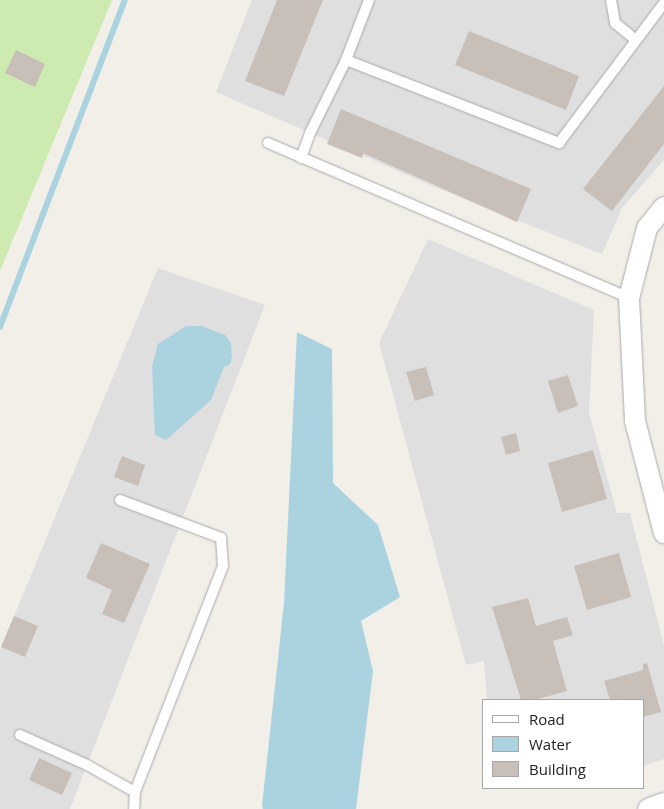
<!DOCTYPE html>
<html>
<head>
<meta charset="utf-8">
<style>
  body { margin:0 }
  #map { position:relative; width:664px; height:809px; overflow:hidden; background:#f2efe9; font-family:"Open Sans",sans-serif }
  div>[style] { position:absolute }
  .residential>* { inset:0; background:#e0dfdf }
  .grass>* { inset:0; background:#cdebb0 }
  .water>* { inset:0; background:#aad3df }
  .stream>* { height:5.5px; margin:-2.75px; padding:0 2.75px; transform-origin:2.75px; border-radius:2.75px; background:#aad3df }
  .building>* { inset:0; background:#c7bfb8 }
  .roads { filter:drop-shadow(0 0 1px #a9a9a9) drop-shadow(0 0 1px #a9a9a9) }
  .service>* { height:10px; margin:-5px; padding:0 5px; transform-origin:5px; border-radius:5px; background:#fff }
  .minor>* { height:20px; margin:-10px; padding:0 10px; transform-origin:10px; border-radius:10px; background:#fff }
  span { translate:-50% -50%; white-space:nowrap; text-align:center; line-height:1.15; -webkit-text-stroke:5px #fff; paint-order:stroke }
  .legend { position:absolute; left:482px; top:699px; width:162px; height:90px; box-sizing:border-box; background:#fff; border:1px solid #a7a7a7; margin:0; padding:6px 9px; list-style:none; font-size:15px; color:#222 }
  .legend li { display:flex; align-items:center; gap:10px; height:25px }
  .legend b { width:25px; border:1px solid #a7a7a7 }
</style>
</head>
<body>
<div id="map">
  <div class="residential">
    <i style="clip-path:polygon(252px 0,664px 0,664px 160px,622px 208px,602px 254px,437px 188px,216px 92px)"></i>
    <i style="clip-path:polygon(428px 239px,594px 310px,589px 413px,617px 513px,630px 513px,664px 646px,664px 759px,643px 766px,643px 700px,487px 700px,484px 661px,466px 665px,379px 343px)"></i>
    <i style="clip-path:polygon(158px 268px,265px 305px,70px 809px,0 809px,0 650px)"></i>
  </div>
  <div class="grass">
    <i style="clip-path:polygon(0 0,112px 0,0 271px)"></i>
  </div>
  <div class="water">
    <i style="clip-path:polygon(186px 326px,202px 326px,225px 335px,231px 343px,232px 357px,230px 364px,224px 367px,211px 400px,166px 440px,155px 435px,152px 367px,158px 344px)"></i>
    <i style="clip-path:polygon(297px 332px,332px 349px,333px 483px,378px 525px,400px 597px,361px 621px,373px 671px,356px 809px,263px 809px,262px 806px,284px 603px)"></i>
  </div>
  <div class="stream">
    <i style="left:0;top:327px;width:350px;rotate:-69.1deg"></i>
  </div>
  <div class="building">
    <i style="clip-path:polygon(277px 0,323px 0,284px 96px,245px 81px)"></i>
    <i style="clip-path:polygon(469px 31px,579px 76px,566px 110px,455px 65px)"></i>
    <i style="clip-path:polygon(16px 50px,45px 64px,35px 87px,5px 73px)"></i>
    <i style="clip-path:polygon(664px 86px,664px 144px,612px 211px,583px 189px)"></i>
    <i style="clip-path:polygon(341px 109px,531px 189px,517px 222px,363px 153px,362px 158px,327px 144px)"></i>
    <i style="clip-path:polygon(426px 367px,434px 395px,415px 401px,406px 372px)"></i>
    <i style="clip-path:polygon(568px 375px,578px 406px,558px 413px,548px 381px)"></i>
    <i style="clip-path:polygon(516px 433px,520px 451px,506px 455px,501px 437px)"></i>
    <i style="clip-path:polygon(593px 450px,607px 499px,562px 512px,548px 463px)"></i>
    <i style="clip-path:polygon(122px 456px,145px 465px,138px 486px,114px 477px)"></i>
    <i style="clip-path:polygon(101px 543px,150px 564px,124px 623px,102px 614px,112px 590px,86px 578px)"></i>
    <i style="clip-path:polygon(619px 553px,631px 597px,587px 610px,574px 566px)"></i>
    <i style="clip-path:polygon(528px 598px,536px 626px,567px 617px,573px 635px,553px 641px,567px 691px,534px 700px,521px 700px,492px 607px)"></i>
    <i style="clip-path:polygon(14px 616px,38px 626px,25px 657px,1px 647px)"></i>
    <i style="clip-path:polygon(647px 663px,661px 712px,643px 717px,643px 700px,610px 700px,604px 681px,643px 670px,643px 664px)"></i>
    <i style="clip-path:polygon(39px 758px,72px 773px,62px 795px,29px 780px)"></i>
  </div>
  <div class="roads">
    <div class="service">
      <i style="left:611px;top:0;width:23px;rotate:80deg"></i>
      <i style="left:615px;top:23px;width:26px;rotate:39deg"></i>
      <i style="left:346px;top:60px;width:229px;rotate:21.3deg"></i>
      <i style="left:559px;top:143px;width:175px;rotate:-53.1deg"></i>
      <i style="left:268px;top:143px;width:393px;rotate:23.2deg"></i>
      <i style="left:301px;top:158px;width:27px;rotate:-70deg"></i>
      <i style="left:310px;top:133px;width:81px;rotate:-63.7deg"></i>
      <i style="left:346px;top:60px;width:64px;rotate:-69deg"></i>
      <i style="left:120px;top:500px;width:108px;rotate:20.6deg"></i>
      <i style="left:221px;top:538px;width:28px;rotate:86deg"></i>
      <i style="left:223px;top:566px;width:243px;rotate:111.3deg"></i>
      <i style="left:135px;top:792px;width:17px;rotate:93deg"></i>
      <i style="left:20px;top:735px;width:73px;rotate:24.1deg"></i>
      <i style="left:87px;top:765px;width:55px;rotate:29.4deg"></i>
    </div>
    <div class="minor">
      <i style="left:664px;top:207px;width:27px;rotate:129deg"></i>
      <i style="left:647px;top:228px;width:72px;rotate:104.4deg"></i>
      <i style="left:629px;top:298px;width:123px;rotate:87.2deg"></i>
      <i style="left:635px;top:421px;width:116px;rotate:75.5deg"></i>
      <i style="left:648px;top:809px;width:17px;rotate:-21deg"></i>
    </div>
  </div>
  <ul class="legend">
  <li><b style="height:6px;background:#fff"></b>Road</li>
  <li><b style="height:14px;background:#aad3df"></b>Water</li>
  <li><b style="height:14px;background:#c7bfb8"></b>Building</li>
  </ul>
</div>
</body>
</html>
